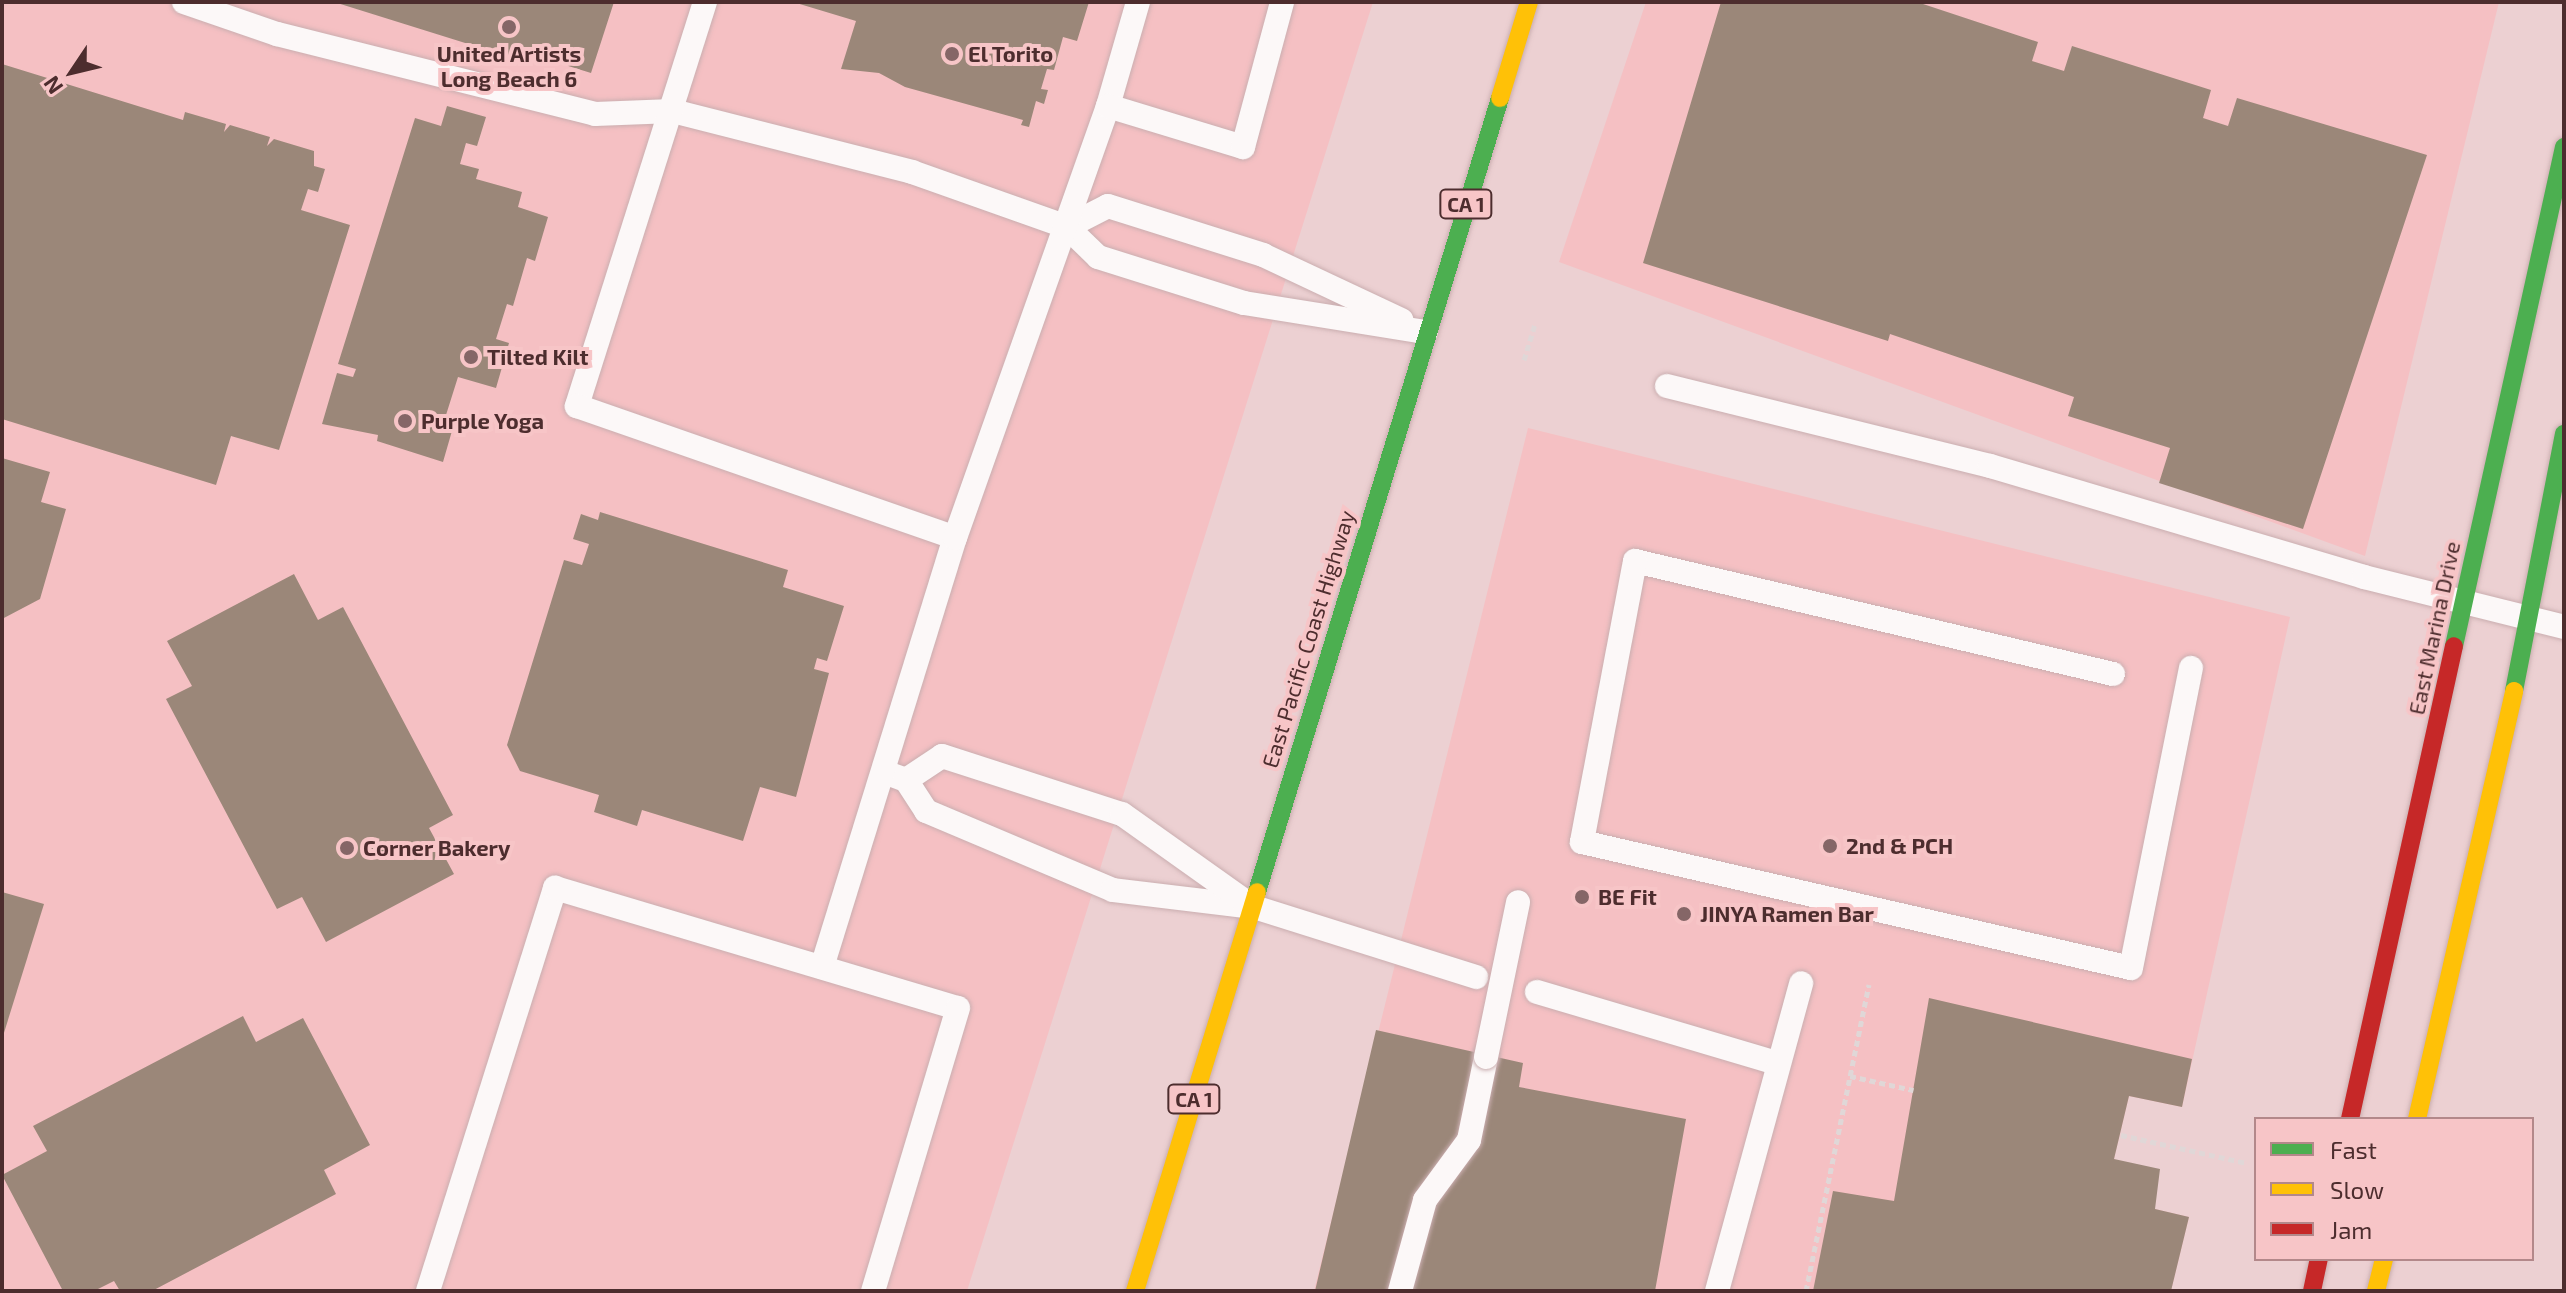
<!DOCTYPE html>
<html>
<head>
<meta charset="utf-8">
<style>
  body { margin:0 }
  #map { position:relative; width:2566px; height:1293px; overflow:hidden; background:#ecd0d2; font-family:"Exo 2",sans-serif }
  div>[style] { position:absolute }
  .built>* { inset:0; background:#f5c0c3 }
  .building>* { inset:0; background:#9b8779 }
  .path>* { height:5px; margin-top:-2.5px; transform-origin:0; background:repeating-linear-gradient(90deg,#e0d7d7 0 6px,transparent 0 10px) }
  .roads { filter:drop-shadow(0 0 2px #caaeb0) drop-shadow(0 0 2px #caaeb0) }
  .lane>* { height:24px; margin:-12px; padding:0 12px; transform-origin:12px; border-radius:12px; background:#fcf8f8 }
  .fast>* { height:18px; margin:-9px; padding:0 9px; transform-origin:9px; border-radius:9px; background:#4caf50 }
  .slow>* { height:18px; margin:-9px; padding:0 9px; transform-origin:9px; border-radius:9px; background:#ffc107 }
  .jam>* { height:18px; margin:-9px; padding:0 9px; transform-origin:9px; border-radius:9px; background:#c62828 }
  .bridges { filter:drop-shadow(0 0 2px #caaeb0) drop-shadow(0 0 2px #caaeb0) }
  .lane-bridge>* { height:24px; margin:-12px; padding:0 12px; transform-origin:12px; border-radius:12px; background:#fcf8f8 }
  .dots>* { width:22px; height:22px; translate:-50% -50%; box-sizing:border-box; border:4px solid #f7c5c7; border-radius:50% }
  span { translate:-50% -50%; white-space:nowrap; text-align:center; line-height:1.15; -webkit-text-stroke:8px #f7c5c7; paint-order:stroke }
  .shield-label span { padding:2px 6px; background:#f7c5c7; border:2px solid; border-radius:6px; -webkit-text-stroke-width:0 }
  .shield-label { font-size:20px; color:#4d2d2e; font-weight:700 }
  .poi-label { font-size:22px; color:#4d2d2e; font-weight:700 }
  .left { translate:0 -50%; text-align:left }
  .street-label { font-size:22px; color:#4d2d2e }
  .frame { position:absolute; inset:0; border:4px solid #4d2d2e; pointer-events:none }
  .legend { position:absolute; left:2254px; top:1117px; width:280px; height:144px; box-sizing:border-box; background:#f7c5c7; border:2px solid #b3888a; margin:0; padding:10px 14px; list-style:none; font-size:24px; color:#4d2d2e }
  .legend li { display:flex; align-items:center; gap:16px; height:40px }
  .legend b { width:40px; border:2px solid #b3888a }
  .north { position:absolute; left:32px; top:32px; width:80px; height:80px; -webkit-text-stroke:6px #f7c5c7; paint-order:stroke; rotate:235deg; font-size:22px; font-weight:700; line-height:32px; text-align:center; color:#4d2d2e }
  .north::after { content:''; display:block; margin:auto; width:28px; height:36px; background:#4d2d2e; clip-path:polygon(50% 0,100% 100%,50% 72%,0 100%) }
</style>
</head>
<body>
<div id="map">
  <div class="built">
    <i style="clip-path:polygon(2px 2px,1373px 2px,967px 1291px,2px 1291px)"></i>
    <i style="clip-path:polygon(1646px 2px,2499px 2px,2365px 556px,1559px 262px)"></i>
    <i style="clip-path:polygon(1528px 428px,2290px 617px,2182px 1107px,2129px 1096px,2114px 1159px,2155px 1209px,2189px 1217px,2171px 1291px,1314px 1291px)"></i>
  </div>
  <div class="building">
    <i style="clip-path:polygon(334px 2px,614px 2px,591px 73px,523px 52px,520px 60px)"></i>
    <i style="clip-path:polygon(793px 2px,1089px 2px,1077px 41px,1063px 37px,1054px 70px,1047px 69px,1041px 89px,1048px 90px,1044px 104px,1036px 101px,1029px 127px,1021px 125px,1023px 120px,905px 87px,879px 73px,841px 69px,856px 21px)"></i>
    <i style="clip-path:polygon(1721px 2px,1917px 2px,2038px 42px,2032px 61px,2064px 71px,2072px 46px,2211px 90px,2203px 118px,2228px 126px,2237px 98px,2427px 155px,2303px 529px,2159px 483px,2170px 448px,2068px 416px,2074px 397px,1890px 334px,1888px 341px,1643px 263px)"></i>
    <i style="clip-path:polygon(2px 64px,183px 120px,185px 112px,226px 124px,224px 132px,230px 125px,270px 137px,267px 146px,274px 139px,314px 151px,314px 166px,325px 169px,318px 192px,308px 189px,301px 210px,350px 225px,279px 450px,231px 436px,216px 485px,2px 419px)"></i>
    <i style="clip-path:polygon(447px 106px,486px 117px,477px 146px,466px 143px,460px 164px,479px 169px,476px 179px,522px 192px,518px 207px,548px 217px,535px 261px,527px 258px,513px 306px,507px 304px,496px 339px,509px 343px,496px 388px,458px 377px,446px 415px,456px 417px,443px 462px,377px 441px,378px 435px,322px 424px,337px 373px,353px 377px,356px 369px,338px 364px,415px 118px,441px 126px)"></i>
    <i style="clip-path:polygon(2px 458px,50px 472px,41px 502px,66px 509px,40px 599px,2px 619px)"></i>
    <i style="clip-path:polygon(600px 512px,788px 570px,783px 587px,844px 606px,827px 661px,817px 658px,814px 669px,829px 673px,796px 797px,760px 787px,743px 841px,642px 810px,637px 826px,594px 812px,599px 795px,520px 771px,507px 745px,564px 560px,582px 565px,589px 544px,573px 539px,581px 514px,598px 520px)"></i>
    <i style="clip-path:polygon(294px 574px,318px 620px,343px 607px,453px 815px,429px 828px,454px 874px,326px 942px,302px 897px,277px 909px,166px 699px,192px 686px,167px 641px)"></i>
    <i style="clip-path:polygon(2px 892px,44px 904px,3px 1036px,2px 1036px)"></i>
    <i style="clip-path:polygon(1929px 998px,2192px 1059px,2182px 1107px,2129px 1096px,2114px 1159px,2160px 1169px,2155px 1209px,2189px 1217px,2171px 1291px,1813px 1291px,1833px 1191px,1894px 1201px)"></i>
    <i style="clip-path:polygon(243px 1016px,256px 1042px,303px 1018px,370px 1145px,324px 1170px,336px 1194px,152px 1291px,120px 1291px,114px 1281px,94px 1291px,63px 1291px,2px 1175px,47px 1151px,33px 1126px)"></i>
    <i style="clip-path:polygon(1376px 1030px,1523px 1063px,1519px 1087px,1686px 1119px,1655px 1291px,1315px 1291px)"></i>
  </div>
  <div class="path">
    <i style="left:1524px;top:360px;width:38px;rotate:-73deg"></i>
    <i style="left:1850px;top:1076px;width:65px;rotate:12.5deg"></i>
    <i style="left:2121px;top:1135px;width:128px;rotate:12.6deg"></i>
    <i style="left:1806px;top:1291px;width:313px;rotate:-78.4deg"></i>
  </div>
  <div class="roads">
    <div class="lane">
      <i style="left:184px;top:2px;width:98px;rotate:19deg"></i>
      <i style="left:277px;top:34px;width:328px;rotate:14.1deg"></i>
      <i style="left:595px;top:114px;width:78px;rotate:-2.2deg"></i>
      <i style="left:673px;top:111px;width:247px;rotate:14.3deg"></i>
      <i style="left:912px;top:172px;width:164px;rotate:19.5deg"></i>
      <i style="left:1067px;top:227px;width:43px;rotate:44.1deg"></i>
      <i style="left:1098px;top:257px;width:153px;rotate:17.5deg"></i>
      <i style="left:1244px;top:303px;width:184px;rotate:9.1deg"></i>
      <i style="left:705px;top:2px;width:424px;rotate:107.6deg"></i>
      <i style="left:577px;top:406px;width:400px;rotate:19.2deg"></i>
      <i style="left:1108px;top:106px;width:108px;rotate:-73.9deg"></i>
      <i style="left:1067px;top:227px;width:46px;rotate:-27.1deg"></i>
      <i style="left:1108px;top:206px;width:163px;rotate:17.5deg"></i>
      <i style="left:1263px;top:255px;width:153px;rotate:25.2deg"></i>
      <i style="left:1667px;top:386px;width:333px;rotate:13.9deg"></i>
      <i style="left:1990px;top:466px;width:390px;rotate:16.5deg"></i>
      <i style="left:2364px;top:577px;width:206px;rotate:14deg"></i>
      <i style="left:2113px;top:674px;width:491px;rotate:-166.7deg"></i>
      <i style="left:1635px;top:561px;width:286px;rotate:100.7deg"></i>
      <i style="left:1582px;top:842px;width:563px;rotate:12.93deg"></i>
      <i style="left:2131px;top:968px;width:306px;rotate:-78.7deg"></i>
      <i style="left:884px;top:772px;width:23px;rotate:20deg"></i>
      <i style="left:906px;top:780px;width:37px;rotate:57deg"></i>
      <i style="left:926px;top:811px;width:203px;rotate:22.9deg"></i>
      <i style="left:1113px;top:890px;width:142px;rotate:6.9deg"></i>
      <i style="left:1254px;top:907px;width:233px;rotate:17.5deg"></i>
      <i style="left:906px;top:780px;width:43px;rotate:-33.7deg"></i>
      <i style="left:942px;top:756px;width:189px;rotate:17.9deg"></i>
      <i style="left:1122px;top:814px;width:157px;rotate:35.4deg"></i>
      <i style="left:822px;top:967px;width:449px;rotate:-72.8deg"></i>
      <i style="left:955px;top:538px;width:458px;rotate:-70.5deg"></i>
      <i style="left:1108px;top:106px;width:141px;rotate:16.9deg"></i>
      <i style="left:1243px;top:147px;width:150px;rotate:-74.9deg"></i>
      <i style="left:1537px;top:992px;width:250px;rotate:16.5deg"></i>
      <i style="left:428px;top:1291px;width:423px;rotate:-72.5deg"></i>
      <i style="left:555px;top:888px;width:420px;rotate:16.6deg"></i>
      <i style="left:958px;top:1008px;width:295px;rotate:106.7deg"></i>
      <i style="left:1400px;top:1291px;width:94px;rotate:-74.6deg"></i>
      <i style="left:1425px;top:1200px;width:74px;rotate:-53.7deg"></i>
      <i style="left:1469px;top:1140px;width:85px;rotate:-78.4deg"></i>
      <i style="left:1717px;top:1291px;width:319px;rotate:-74.7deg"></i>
    </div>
    <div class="fast">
      <i style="left:2454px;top:646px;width:511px;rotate:-77.57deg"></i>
      <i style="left:2514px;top:691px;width:262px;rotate:-79deg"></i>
      <i style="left:1257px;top:892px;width:830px;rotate:-72.98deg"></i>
    </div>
    <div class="slow">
      <i style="left:1500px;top:98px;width:100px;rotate:-73.2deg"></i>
      <i style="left:2417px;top:1119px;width:439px;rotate:-77.2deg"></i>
      <i style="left:1135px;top:1291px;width:417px;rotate:-73deg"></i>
      <i style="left:2376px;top:1291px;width:33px;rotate:-76deg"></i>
    </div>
    <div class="jam">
      <i style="left:2350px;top:1119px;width:484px;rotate:-77.6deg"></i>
      <i style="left:2312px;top:1291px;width:33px;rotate:-78deg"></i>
    </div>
  </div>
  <div class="bridges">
    <div class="lane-bridge">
      <i style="left:1486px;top:1057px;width:158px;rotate:-78.3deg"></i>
    </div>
  </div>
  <div class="dots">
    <i style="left:509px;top:27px;background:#856667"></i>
    <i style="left:952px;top:54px;background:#856667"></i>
    <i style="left:471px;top:357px;background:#856667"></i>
    <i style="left:405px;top:421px;background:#856667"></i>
    <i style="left:1830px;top:846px;background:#856667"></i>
    <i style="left:347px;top:848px;background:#856667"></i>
    <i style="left:1582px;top:897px;background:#856667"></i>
    <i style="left:1684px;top:914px;background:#856667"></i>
  </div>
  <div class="shield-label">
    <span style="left:1466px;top:204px">CA 1</span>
    <span style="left:1194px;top:1099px">CA 1</span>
  </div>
  <div class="poi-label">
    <span style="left:509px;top:66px">United Artists<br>Long Beach 6</span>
    <span class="left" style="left:968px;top:54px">El Torito</span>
    <span class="left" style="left:487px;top:357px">Tilted Kilt</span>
    <span class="left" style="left:421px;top:421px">Purple Yoga</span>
    <span class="left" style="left:1846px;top:846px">2nd &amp; PCH</span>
    <span class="left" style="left:363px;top:848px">Corner Bakery</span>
    <span class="left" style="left:1598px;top:897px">BE Fit</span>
    <span class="left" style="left:1700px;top:914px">JINYA Ramen Bar</span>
  </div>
  <div class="street-label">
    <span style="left:2434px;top:628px;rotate:-78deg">East Marina Drive</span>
    <span style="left:1308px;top:639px;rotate:-73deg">East Pacific Coast Highway</span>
  </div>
  <div class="frame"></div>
  <ul class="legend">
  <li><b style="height:10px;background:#4caf50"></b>Fast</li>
  <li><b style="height:10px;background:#ffc107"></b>Slow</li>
  <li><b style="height:10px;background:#c62828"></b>Jam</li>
  </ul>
  <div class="north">N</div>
</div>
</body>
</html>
